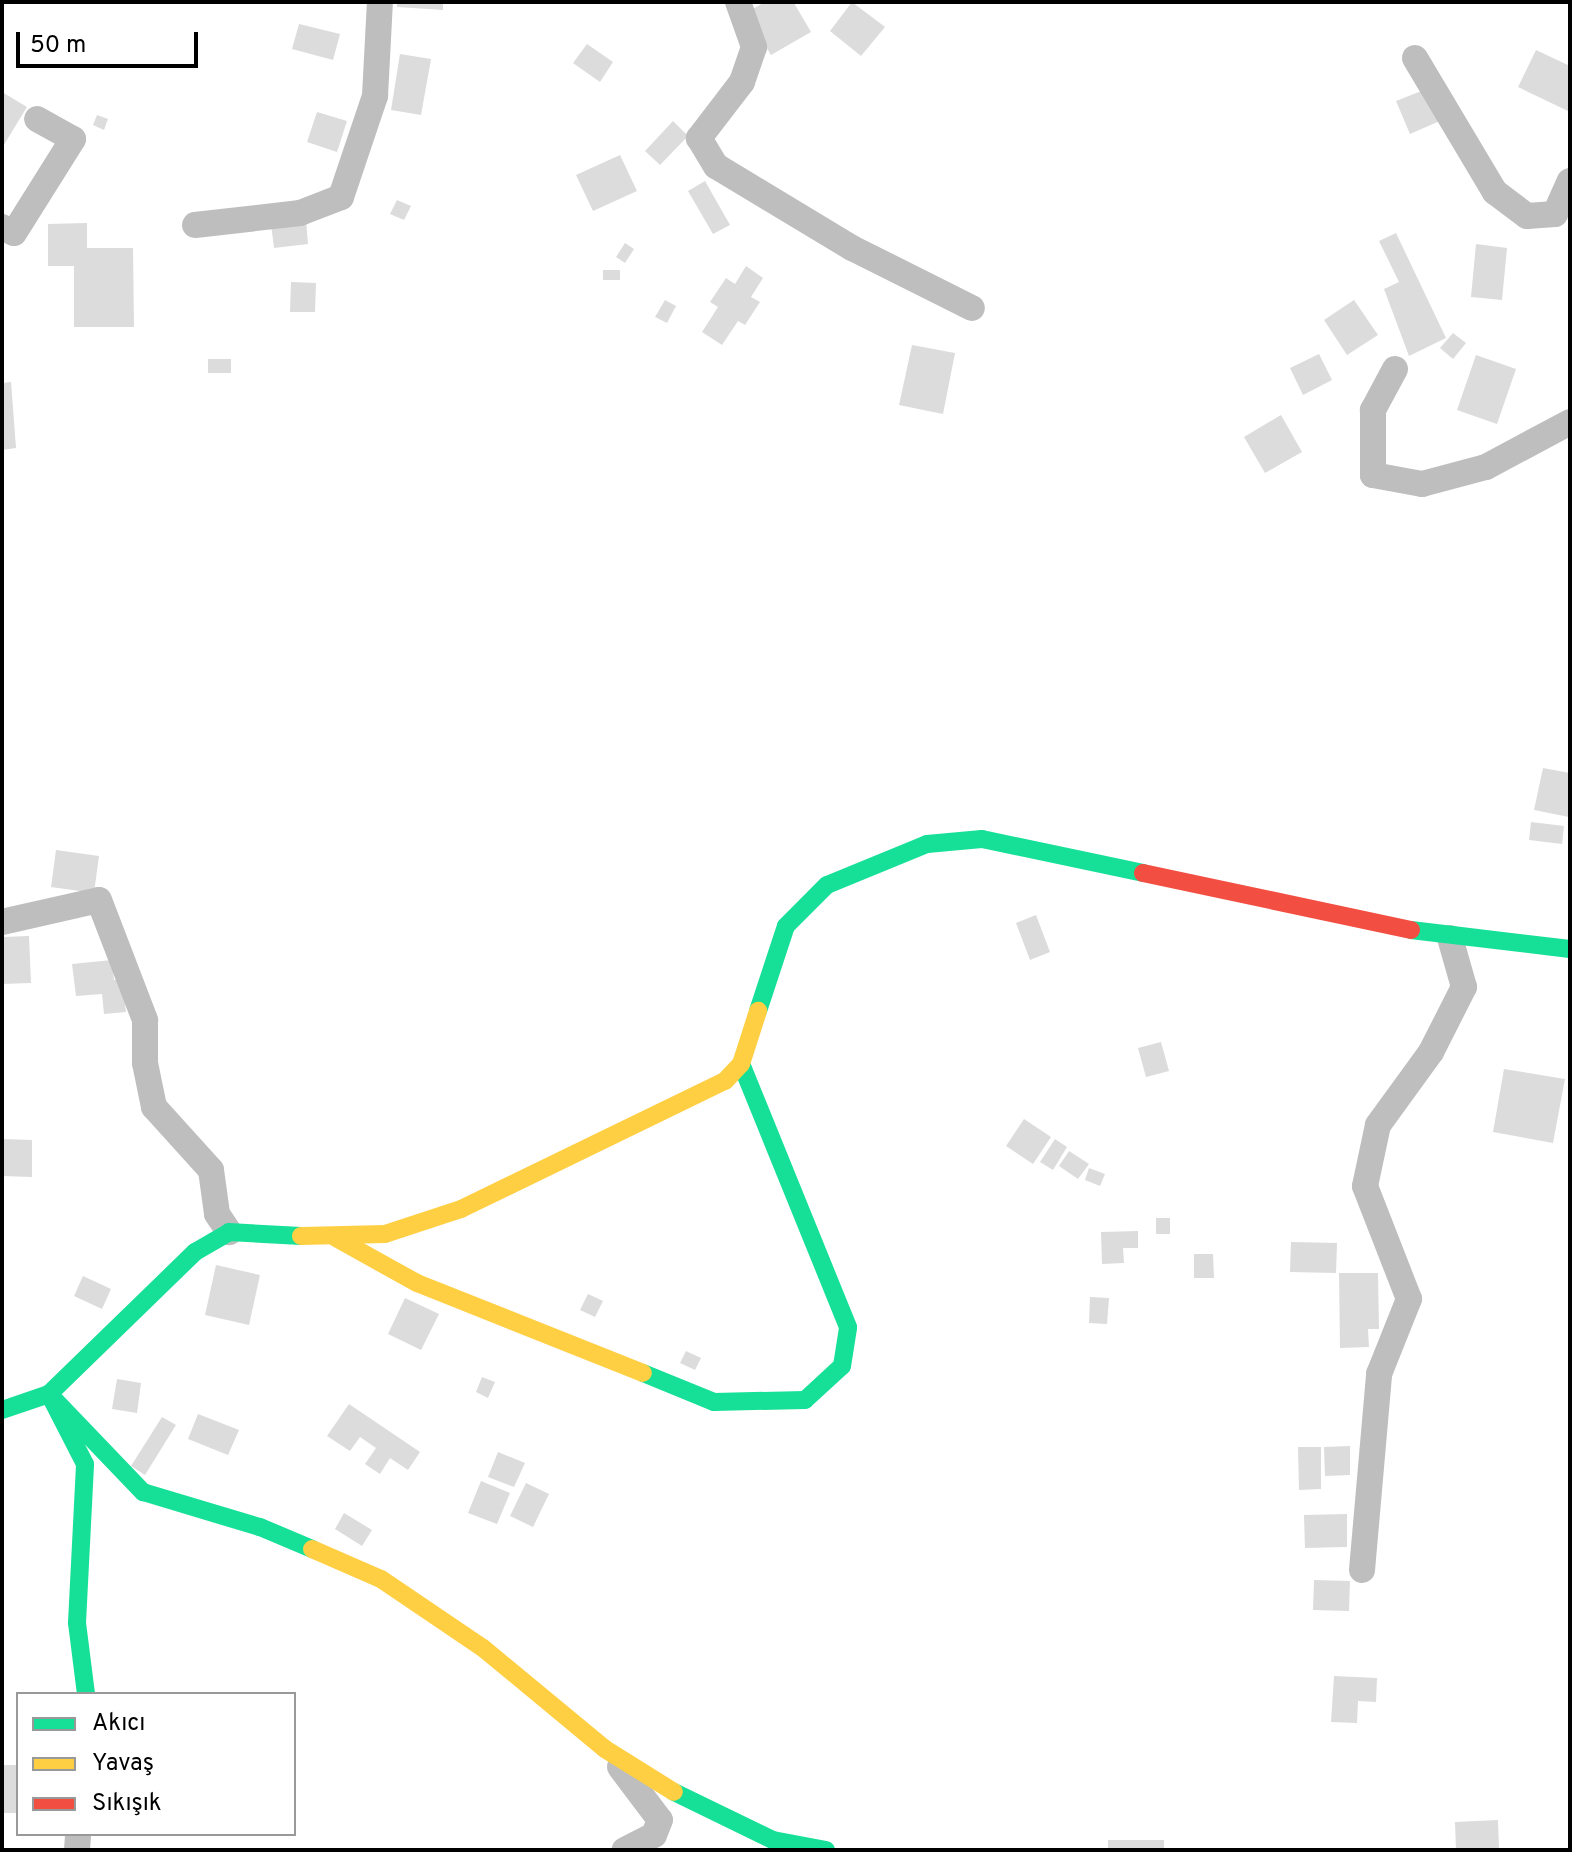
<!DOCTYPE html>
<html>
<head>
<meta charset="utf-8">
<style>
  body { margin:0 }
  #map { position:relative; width:1572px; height:1852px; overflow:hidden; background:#fff; font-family:Overpass,sans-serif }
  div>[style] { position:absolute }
  .building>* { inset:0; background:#dcdcdc }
  .street>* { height:26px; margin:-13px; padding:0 13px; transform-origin:13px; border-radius:13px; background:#bebebe }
  .fast>* { height:18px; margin:-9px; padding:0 9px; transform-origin:9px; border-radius:9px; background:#16e098 }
  .slow>* { height:18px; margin:-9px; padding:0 9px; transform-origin:9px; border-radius:9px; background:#ffcf43 }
  .jam>* { height:18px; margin:-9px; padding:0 9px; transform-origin:9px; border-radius:9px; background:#f24e42 }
  span { translate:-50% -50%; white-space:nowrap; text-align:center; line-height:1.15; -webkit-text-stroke:8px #fff; paint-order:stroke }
  .frame { position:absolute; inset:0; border:4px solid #000; pointer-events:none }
  .legend { position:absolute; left:16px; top:1692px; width:280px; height:144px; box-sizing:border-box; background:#fff; border:2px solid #999; margin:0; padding:10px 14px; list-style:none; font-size:24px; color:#000 }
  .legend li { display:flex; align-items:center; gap:16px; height:40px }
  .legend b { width:40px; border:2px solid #999 }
  .scale { position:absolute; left:16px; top:32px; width:182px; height:36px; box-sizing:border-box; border:4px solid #000; border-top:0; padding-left:10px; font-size:24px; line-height:28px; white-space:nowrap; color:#000; -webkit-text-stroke:6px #fff; paint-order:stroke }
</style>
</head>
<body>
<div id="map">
  <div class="building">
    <i style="clip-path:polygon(397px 2px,443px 2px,443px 10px,397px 7px)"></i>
    <i style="clip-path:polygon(765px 2px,794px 3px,811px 32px,771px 55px,746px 13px)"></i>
    <i style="clip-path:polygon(852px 2px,885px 27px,861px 56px,830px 31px)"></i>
    <i style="clip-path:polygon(299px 24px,340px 34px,333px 60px,292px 49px)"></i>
    <i style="clip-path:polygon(587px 44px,613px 62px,600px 82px,573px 63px)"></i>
    <i style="clip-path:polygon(1536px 50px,1570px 66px,1570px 112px,1518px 87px)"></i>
    <i style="clip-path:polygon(400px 54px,431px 59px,421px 115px,391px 110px)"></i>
    <i style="clip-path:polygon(1429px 88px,1442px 120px,1410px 134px,1396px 101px)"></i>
    <i style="clip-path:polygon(2px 92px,27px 107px,2px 148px)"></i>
    <i style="clip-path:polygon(317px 112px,347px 121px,337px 152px,307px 142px)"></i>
    <i style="clip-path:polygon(97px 115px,108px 119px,104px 130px,93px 125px)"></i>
    <i style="clip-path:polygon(673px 121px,688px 136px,660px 165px,645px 151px)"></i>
    <i style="clip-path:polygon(620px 155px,637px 191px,593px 211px,576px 175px)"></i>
    <i style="clip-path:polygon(705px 181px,730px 225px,713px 234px,688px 191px)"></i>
    <i style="clip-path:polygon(397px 200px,411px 206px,404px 220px,390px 214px)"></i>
    <i style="clip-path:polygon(306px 220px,308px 244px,274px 248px,271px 224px)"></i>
    <i style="clip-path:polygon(87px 223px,87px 248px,133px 248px,134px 327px,74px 327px,74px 266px,48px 266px,48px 224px)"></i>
    <i style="clip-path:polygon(1396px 233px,1446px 338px,1409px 356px,1384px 289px,1399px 282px,1379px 241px)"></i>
    <i style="clip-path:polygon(625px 243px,634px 249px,625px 263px,616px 257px)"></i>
    <i style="clip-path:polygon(1476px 244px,1507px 248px,1502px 300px,1471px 297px)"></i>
    <i style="clip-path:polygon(746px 266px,763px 278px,751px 297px,760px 302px,745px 325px,738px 321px,722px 345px,702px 332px,718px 307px,710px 302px,726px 278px,735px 284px)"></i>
    <i style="clip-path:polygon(603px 270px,620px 270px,620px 280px,603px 280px)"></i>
    <i style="clip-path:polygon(291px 282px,316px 283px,315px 312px,290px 312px)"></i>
    <i style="clip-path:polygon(665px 300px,676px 306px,667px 323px,655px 317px)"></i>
    <i style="clip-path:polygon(1354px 300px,1378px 335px,1347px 355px,1324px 320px)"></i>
    <i style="clip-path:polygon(1453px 333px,1466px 343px,1453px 359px,1440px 348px)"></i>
    <i style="clip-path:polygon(912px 345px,955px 353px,943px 414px,899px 405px)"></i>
    <i style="clip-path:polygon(1319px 354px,1332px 380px,1303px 395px,1290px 368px)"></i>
    <i style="clip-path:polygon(1476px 355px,1516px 369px,1497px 424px,1457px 410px)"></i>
    <i style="clip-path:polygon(208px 359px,231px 359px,231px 373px,208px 373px)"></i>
    <i style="clip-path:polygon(11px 382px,16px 448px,2px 450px,2px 383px)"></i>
    <i style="clip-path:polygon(1281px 415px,1302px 452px,1265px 473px,1244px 437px)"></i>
    <i style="clip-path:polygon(1543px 768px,1570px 773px,1569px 817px,1534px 810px)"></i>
    <i style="clip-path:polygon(1531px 822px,1564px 826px,1562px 844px,1529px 840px)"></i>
    <i style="clip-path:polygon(56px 850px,99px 856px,94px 893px,51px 887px)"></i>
    <i style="clip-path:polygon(1036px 915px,1050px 952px,1030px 960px,1016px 923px)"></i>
    <i style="clip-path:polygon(29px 936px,31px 983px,2px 984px,2px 937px)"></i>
    <i style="clip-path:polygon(112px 960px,114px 980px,122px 979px,126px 1012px,104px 1014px,102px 994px,76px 996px,72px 964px)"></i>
    <i style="clip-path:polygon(1161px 1042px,1169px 1071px,1146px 1077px,1138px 1048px)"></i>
    <i style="clip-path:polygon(1504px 1069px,1565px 1079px,1553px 1143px,1493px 1132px)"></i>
    <i style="clip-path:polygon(1024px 1119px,1051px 1137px,1033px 1164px,1006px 1146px)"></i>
    <i style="clip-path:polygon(2px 1139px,32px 1140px,32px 1177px,2px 1176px)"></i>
    <i style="clip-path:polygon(1055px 1139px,1067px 1147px,1053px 1170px,1040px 1162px)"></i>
    <i style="clip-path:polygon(1069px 1151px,1089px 1164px,1078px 1179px,1059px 1166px)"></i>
    <i style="clip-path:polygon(1089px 1168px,1105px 1174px,1100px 1186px,1085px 1180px)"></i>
    <i style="clip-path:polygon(1156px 1218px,1170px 1218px,1170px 1234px,1156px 1234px)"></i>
    <i style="clip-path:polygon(1138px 1231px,1138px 1248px,1123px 1248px,1124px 1263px,1102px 1264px,1101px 1232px)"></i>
    <i style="clip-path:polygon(1291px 1242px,1337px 1243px,1336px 1273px,1290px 1272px)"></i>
    <i style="clip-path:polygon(1194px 1254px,1213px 1254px,1214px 1278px,1194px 1278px)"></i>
    <i style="clip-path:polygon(216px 1265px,260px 1275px,249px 1325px,205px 1315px)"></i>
    <i style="clip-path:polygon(1339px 1273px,1378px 1273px,1379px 1329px,1368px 1329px,1369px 1347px,1340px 1348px)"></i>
    <i style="clip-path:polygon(83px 1276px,111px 1289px,102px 1309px,74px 1296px)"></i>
    <i style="clip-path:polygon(588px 1294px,603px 1301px,595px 1317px,580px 1310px)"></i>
    <i style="clip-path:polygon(1090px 1297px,1109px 1298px,1107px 1324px,1089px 1323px)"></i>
    <i style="clip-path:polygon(405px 1298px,439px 1314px,421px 1350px,388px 1334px)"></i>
    <i style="clip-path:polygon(686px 1351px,701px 1358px,695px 1370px,680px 1363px)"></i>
    <i style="clip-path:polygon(482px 1377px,495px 1382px,488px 1398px,476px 1392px)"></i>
    <i style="clip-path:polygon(117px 1379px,141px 1383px,137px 1413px,112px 1409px)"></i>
    <i style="clip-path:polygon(349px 1404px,420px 1452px,408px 1470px,390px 1458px,380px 1474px,365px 1464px,376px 1448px,360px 1437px,350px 1451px,327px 1436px)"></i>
    <i style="clip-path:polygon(198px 1414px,239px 1430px,228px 1455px,188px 1439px)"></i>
    <i style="clip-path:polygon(162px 1417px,176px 1425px,145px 1475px,131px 1466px)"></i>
    <i style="clip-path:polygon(1350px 1446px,1350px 1475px,1325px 1476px,1324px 1447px)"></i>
    <i style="clip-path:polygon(1298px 1447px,1321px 1447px,1321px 1489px,1299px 1490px)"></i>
    <i style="clip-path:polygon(498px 1452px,525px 1463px,514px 1487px,488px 1477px)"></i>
    <i style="clip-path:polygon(481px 1481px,510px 1493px,497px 1524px,468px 1513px)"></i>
    <i style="clip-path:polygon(526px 1483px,549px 1494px,533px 1527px,510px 1516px)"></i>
    <i style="clip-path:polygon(344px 1513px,372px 1530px,362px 1546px,335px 1529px)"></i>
    <i style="clip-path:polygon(1347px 1514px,1347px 1547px,1305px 1548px,1304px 1515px)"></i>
    <i style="clip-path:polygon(1314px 1580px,1350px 1581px,1349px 1611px,1313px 1610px)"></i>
    <i style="clip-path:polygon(1334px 1676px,1377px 1678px,1376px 1702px,1358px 1701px,1357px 1723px,1331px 1722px)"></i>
    <i style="clip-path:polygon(2px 1765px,18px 1765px,18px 1813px,2px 1813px)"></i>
    <i style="clip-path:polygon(1498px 1820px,1499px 1850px,1456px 1850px,1455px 1822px)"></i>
    <i style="clip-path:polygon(1108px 1840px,1164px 1840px,1164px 1850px,1108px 1850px)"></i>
  </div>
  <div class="street">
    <i style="left:738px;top:2px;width:48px;rotate:70.4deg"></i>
    <i style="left:754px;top:47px;width:37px;rotate:109deg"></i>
    <i style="left:742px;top:82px;width:71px;rotate:127.5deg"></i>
    <i style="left:699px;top:138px;width:33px;rotate:59deg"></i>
    <i style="left:716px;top:166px;width:159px;rotate:31.1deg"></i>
    <i style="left:852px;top:248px;width:134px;rotate:26.6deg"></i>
    <i style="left:1415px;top:58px;width:156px;rotate:59.2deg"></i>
    <i style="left:1495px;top:192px;width:40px;rotate:37deg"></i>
    <i style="left:1527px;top:216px;width:28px;rotate:-4deg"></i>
    <i style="left:1555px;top:214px;width:36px;rotate:-66deg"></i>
    <i style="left:195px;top:225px;width:106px;rotate:-6.5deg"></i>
    <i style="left:300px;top:213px;width:44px;rotate:-21.3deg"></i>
    <i style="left:341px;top:197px;width:107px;rotate:-71.4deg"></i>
    <i style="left:375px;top:96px;width:94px;rotate:-87deg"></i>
    <i style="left:2px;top:227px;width:13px;rotate:27deg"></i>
    <i style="left:14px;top:233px;width:111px;rotate:-57.9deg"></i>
    <i style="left:73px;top:139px;width:41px;rotate:-150.9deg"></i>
    <i style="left:1395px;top:369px;width:47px;rotate:118.2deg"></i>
    <i style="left:1373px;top:410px;width:65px;rotate:90deg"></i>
    <i style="left:1373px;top:475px;width:50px;rotate:10.4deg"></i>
    <i style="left:1422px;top:484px;width:66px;rotate:-14.9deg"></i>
    <i style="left:1486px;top:467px;width:95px;rotate:-28.2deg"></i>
    <i style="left:2px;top:922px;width:99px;rotate:-12.8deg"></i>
    <i style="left:99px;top:900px;width:129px;rotate:69deg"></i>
    <i style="left:145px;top:1020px;width:43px;rotate:90deg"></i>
    <i style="left:145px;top:1063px;width:45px;rotate:78.4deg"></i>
    <i style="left:154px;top:1107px;width:85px;rotate:47.9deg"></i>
    <i style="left:211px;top:1170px;width:44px;rotate:82.2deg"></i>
    <i style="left:217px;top:1214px;width:22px;rotate:56deg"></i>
    <i style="left:1362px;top:1570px;width:197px;rotate:-85deg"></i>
    <i style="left:1379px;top:1374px;width:81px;rotate:-68.2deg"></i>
    <i style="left:1409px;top:1299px;width:121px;rotate:-111.3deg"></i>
    <i style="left:1365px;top:1186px;width:62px;rotate:-78deg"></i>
    <i style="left:1378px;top:1125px;width:90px;rotate:-54deg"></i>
    <i style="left:1431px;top:1052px;width:73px;rotate:-63.1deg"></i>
    <i style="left:1464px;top:987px;width:51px;rotate:-105.9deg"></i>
    <i style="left:620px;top:1767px;width:66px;rotate:53deg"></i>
    <i style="left:660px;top:1820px;width:16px;rotate:112deg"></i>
    <i style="left:654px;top:1835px;width:33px;rotate:153deg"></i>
    <i style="left:77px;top:1850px;width:16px;rotate:-86deg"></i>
  </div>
  <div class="fast">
    <i style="left:1411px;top:930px;width:160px;rotate:6.8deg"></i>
    <i style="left:758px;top:1011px;width:89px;rotate:-71.8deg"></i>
    <i style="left:786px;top:926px;width:58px;rotate:-45deg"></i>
    <i style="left:827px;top:885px;width:108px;rotate:-22.3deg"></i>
    <i style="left:927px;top:844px;width:55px;rotate:-5.2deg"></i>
    <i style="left:982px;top:839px;width:165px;rotate:11.9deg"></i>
    <i style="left:643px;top:1373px;width:77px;rotate:22.2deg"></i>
    <i style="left:714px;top:1402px;width:91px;rotate:-1.3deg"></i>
    <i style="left:805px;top:1400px;width:50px;rotate:-42.6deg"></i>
    <i style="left:842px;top:1366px;width:39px;rotate:-81deg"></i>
    <i style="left:848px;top:1327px;width:284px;rotate:-112.1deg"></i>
    <i style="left:2px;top:1410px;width:50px;rotate:-18.8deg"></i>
    <i style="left:49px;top:1394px;width:204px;rotate:-44.2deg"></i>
    <i style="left:195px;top:1252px;width:39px;rotate:-30deg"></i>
    <i style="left:229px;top:1232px;width:72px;rotate:3.2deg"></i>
    <i style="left:86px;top:1694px;width:72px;rotate:-97.2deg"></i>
    <i style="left:77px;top:1623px;width:159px;rotate:-87.1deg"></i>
    <i style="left:85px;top:1464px;width:79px;rotate:-117.2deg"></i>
    <i style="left:49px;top:1394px;width:136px;rotate:46.2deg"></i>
    <i style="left:143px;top:1492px;width:122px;rotate:16.7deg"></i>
    <i style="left:260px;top:1527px;width:56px;rotate:22.9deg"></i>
    <i style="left:674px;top:1792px;width:110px;rotate:25.9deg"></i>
    <i style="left:773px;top:1840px;width:54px;rotate:10.7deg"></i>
  </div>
  <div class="slow">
    <i style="left:301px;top:1236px;width:84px;rotate:-1.4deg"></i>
    <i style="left:385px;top:1234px;width:80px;rotate:-18.2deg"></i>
    <i style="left:461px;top:1209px;width:293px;rotate:-25.9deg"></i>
    <i style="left:725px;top:1081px;width:23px;rotate:-47deg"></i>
    <i style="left:741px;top:1064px;width:56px;rotate:-72.2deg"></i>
    <i style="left:336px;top:1238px;width:93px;rotate:29.1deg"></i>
    <i style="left:417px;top:1283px;width:243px;rotate:21.7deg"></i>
    <i style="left:312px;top:1549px;width:75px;rotate:23.5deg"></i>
    <i style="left:381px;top:1579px;width:123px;rotate:34.1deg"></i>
    <i style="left:483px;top:1648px;width:158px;rotate:39.6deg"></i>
    <i style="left:605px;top:1749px;width:81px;rotate:31.9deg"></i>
  </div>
  <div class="jam">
    <i style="left:1143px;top:873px;width:274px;rotate:12deg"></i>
  </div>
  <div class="frame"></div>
  <ul class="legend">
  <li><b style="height:10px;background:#16e098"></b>Akıcı</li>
  <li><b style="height:10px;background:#ffcf43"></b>Yavaş</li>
  <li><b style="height:10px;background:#f24e42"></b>Sıkışık</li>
  </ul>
  <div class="scale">50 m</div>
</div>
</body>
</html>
